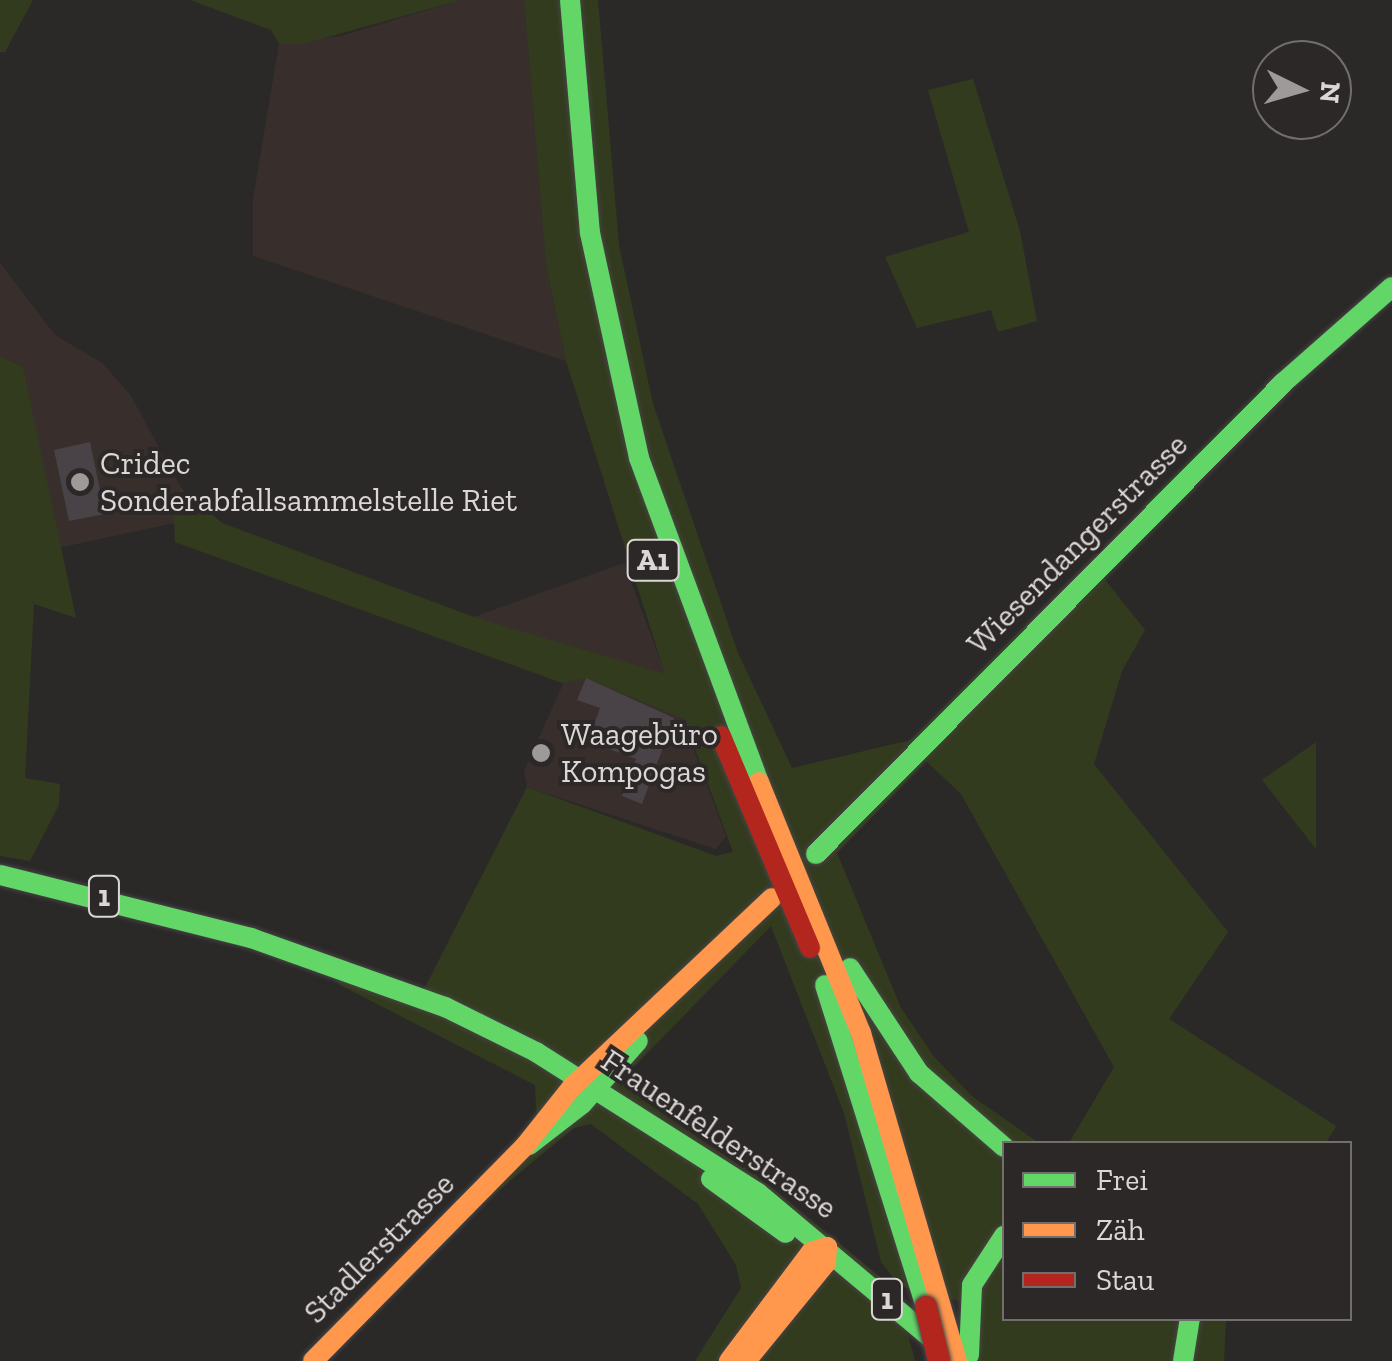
<!DOCTYPE html>
<html>
<head>
<meta charset="utf-8">
<style>
  body { margin:0 }
  #map { position:relative; width:1392px; height:1361px; overflow:hidden; background:#2b2928; font-family:"Zilla Slab",serif }
  div>[style] { position:absolute }
  .built>* { inset:0; background:#382f2c }
  .green>* { inset:0; background:#333b1e }
  .building>* { inset:0; background:#494246 }
  .roads { filter:drop-shadow(0 0 2px #464545) drop-shadow(0 0 2px #464545) }
  .fast>* { height:20px; margin:-10px; padding:0 10px; transform-origin:10px; border-radius:10px; background:#63d668 }
  .slow>* { height:20px; margin:-10px; padding:0 10px; transform-origin:10px; border-radius:10px; background:#ff974d }
  .jam>* { height:20px; margin:-10px; padding:0 10px; transform-origin:10px; border-radius:10px; background:#b3261e }
  .bridges { filter:drop-shadow(0 0 2px #464545) drop-shadow(0 0 2px #464545) }
  .jam-bridge>* { height:22px; margin:-11px; padding:0 11px; transform-origin:11px; border-radius:11px; background:#b3261e }
  .dots>* { width:28px; height:28px; translate:-50% -50%; box-sizing:border-box; border:5px solid #2c2827; border-radius:50% }
  span { translate:-50% -50%; white-space:nowrap; text-align:center; line-height:1.15; -webkit-text-stroke:8px #2c2827; paint-order:stroke }
  .shield-label span { padding:2px 8px; background:#2c2827; border:2px solid; border-radius:8px; -webkit-text-stroke-width:0 }
  .shield-label { font-size:30px; color:#dad7d6; font-weight:700 }
  .poi-label { font-size:32px; color:#dad7d6 }
  .left { translate:0 -50%; text-align:left }
  .street-label { font-size:32px; color:#dad7d6 }
  .legend { position:absolute; left:1002px; top:1141px; width:350px; height:180px; box-sizing:border-box; background:#2c2827; border:2px solid #726e6d; margin:0; padding:12px 18px; list-style:none; font-size:30px; color:#dad7d6 }
  .legend li { display:flex; align-items:center; gap:20px; height:50px }
  .legend b { width:50px; border:2px solid #726e6d }
  .north { position:absolute; left:1252px; top:40px; width:100px; height:100px; box-sizing:border-box; background:#2c2827; border:2px solid #726e6d; border-radius:50%; rotate:95deg; font-size:28px; font-weight:700; line-height:40px; text-align:center; color:#dad7d6 }
  .north::after { content:''; display:block; margin:auto; width:35px; height:45px; background:#9d9a99; clip-path:polygon(50% 0,100% 100%,50% 72%,0 100%) }
</style>
</head>
<body>
<div id="map">
  <div class="built">
    <i style="clip-path:polygon(461px 0,524px 0,546px 265px,566px 361px,253px 256px,253px 199px,279px 44px,341px 36px)"></i>
    <i style="clip-path:polygon(0 263px,55px 335px,102px 363px,131px 396px,181px 488px,174px 523px,58px 548px,23px 367px,0 356px)"></i>
    <i style="clip-path:polygon(624px 563px,726px 836px,716px 849px,527px 787px,524px 771px,568px 673px,545px 641px,474px 617px)"></i>
  </div>
  <div class="green">
    <i style="clip-path:polygon(0 0,33px 0,5px 52px,0 52px)"></i>
    <i style="clip-path:polygon(190px 0,461px 0,303px 44px,279px 44px,271px 30px)"></i>
    <i style="clip-path:polygon(524px 0,598px 0,619px 245px,653px 404px,738px 653px,792px 768px,911px 740px,1208px 443px,1199px 465px,1098px 571px,1145px 630px,1122px 671px,1094px 764px,1228px 932px,1169px 1019px,1336px 1126px,1326px 1143px,1069px 1143px,1114px 1067px,961px 794px,926px 761px,837px 853px,901px 1008px,934px 1057px,973px 1097px,1039px 1143px,1004px 1144px,1004px 1318px,1226px 1319px,1224px 1361px,971px 1361px,962px 1302px,900px 1286px,881px 1262px,844px 1113px,771px 926px,630px 1071px,896px 1290px,915px 1361px,695px 1361px,741px 1288px,736px 1265px,698px 1204px,591px 1124px,574px 1128px,476px 1209px,537px 1127px,535px 1085px,340px 985px,320px 963px,418px 1001px,527px 787px,716px 856px,733px 852px,684px 719px,586px 678px,562px 683px,175px 542px,173px 501px,181px 488px,222px 523px,474px 617px,665px 674px,566px 361px,546px 265px)"></i>
    <i style="clip-path:polygon(973px 79px,1020px 231px,1037px 321px,998px 332px,991px 310px,917px 328px,885px 257px,969px 232px,928px 90px)"></i>
    <i style="clip-path:polygon(0 356px,23px 367px,76px 618px,34px 604px,25px 778px,60px 784px,59px 805px,30px 861px,0 856px)"></i>
    <i style="clip-path:polygon(1316px 742px,1316px 849px,1262px 780px)"></i>
  </div>
  <div class="building">
    <i style="clip-path:polygon(90px 442px,105px 514px,69px 521px,54px 450px)"></i>
    <i style="clip-path:polygon(586px 678px,674px 718px,642px 804px,622px 796px,636px 759px,588px 741px,600px 708px,577px 700px)"></i>
  </div>
  <div class="roads">
    <div class="fast">
      <i style="left:570px;top:0;width:234px;rotate:85.1deg"></i>
      <i style="left:590px;top:233px;width:230px;rotate:77.7deg"></i>
      <i style="left:639px;top:458px;width:346px;rotate:69.7deg"></i>
      <i style="left:816px;top:854px;width:663px;rotate:-45.24deg"></i>
      <i style="left:1283px;top:383px;width:145px;rotate:-41.4deg"></i>
      <i style="left:0;top:875px;width:259px;rotate:14.1deg"></i>
      <i style="left:251px;top:938px;width:206px;rotate:19.6deg"></i>
      <i style="left:445px;top:1007px;width:102px;rotate:26.3deg"></i>
      <i style="left:536px;top:1052px;width:263px;rotate:32.4deg"></i>
      <i style="left:758px;top:1193px;width:236px;rotate:40deg"></i>
      <i style="left:850px;top:968px;width:126px;rotate:56.7deg"></i>
      <i style="left:919px;top:1073px;width:113px;rotate:41deg"></i>
      <i style="left:825px;top:985px;width:337px;rotate:72.6deg"></i>
      <i style="left:529px;top:1145px;width:67px;rotate:-37.7deg"></i>
      <i style="left:582px;top:1104px;width:84px;rotate:-48.4deg"></i>
      <i style="left:711px;top:1179px;width:92px;rotate:35.8deg"></i>
      <i style="left:969px;top:1355px;width:70px;rotate:-87.5deg"></i>
      <i style="left:972px;top:1285px;width:59px;rotate:-56.9deg"></i>
      <i style="left:1183px;top:1361px;width:44px;rotate:-80.8deg"></i>
    </div>
    <div class="slow">
      <i style="left:759px;top:782px;width:271px;rotate:67.9deg"></i>
      <i style="left:861px;top:1033px;width:342px;rotate:73.7deg"></i>
      <i style="left:313px;top:1361px;width:302px;rotate:-45.4deg"></i>
      <i style="left:525px;top:1146px;width:75px;rotate:-51.5deg"></i>
      <i style="left:572px;top:1087px;width:275px;rotate:-43.4deg"></i>
      <i style="left:729px;top:1361px;width:136px;rotate:-53deg"></i>
      <i style="left:811px;top:1252px;width:17px;rotate:-17deg"></i>
      <i style="left:827px;top:1247px;width:16px;rotate:94deg"></i>
      <i style="left:826px;top:1263px;width:127px;rotate:129.2deg"></i>
    </div>
    <div class="jam">
      <i style="left:721px;top:736px;width:230px;rotate:67.2deg"></i>
    </div>
  </div>
  <div class="bridges">
    <div class="jam-bridge">
      <i style="left:926px;top:1307px;width:56px;rotate:76.5deg"></i>
    </div>
  </div>
  <div class="dots">
    <i style="left:80px;top:482px;background:#9d9a99"></i>
    <i style="left:541px;top:753px;background:#9d9a99"></i>
  </div>
  <div class="shield-label">
    <span style="left:653px;top:560px">A1</span>
    <span style="left:104px;top:896px">1</span>
    <span style="left:887px;top:1299px">1</span>
  </div>
  <div class="poi-label">
    <span class="left" style="left:100px;top:482px">Cridec<br>Sonderabfallsammelstelle Riet</span>
    <span class="left" style="left:561px;top:753px">Waagebüro<br>Kompogas</span>
  </div>
  <div class="street-label">
    <span style="left:1077px;top:544px;rotate:-45deg">Wiesendangerstrasse</span>
    <span style="left:719px;top:1134px;rotate:34deg">Frauenfelderstrasse</span>
    <span style="left:379px;top:1248px;rotate:-45deg">Stadlerstrasse</span>
  </div>
  <ul class="legend">
  <li><b style="height:12px;background:#63d668"></b>Frei</li>
  <li><b style="height:12px;background:#ff974d"></b>Zäh</li>
  <li><b style="height:12px;background:#b3261e"></b>Stau</li>
  </ul>
  <div class="north">N</div>
</div>
</body>
</html>
